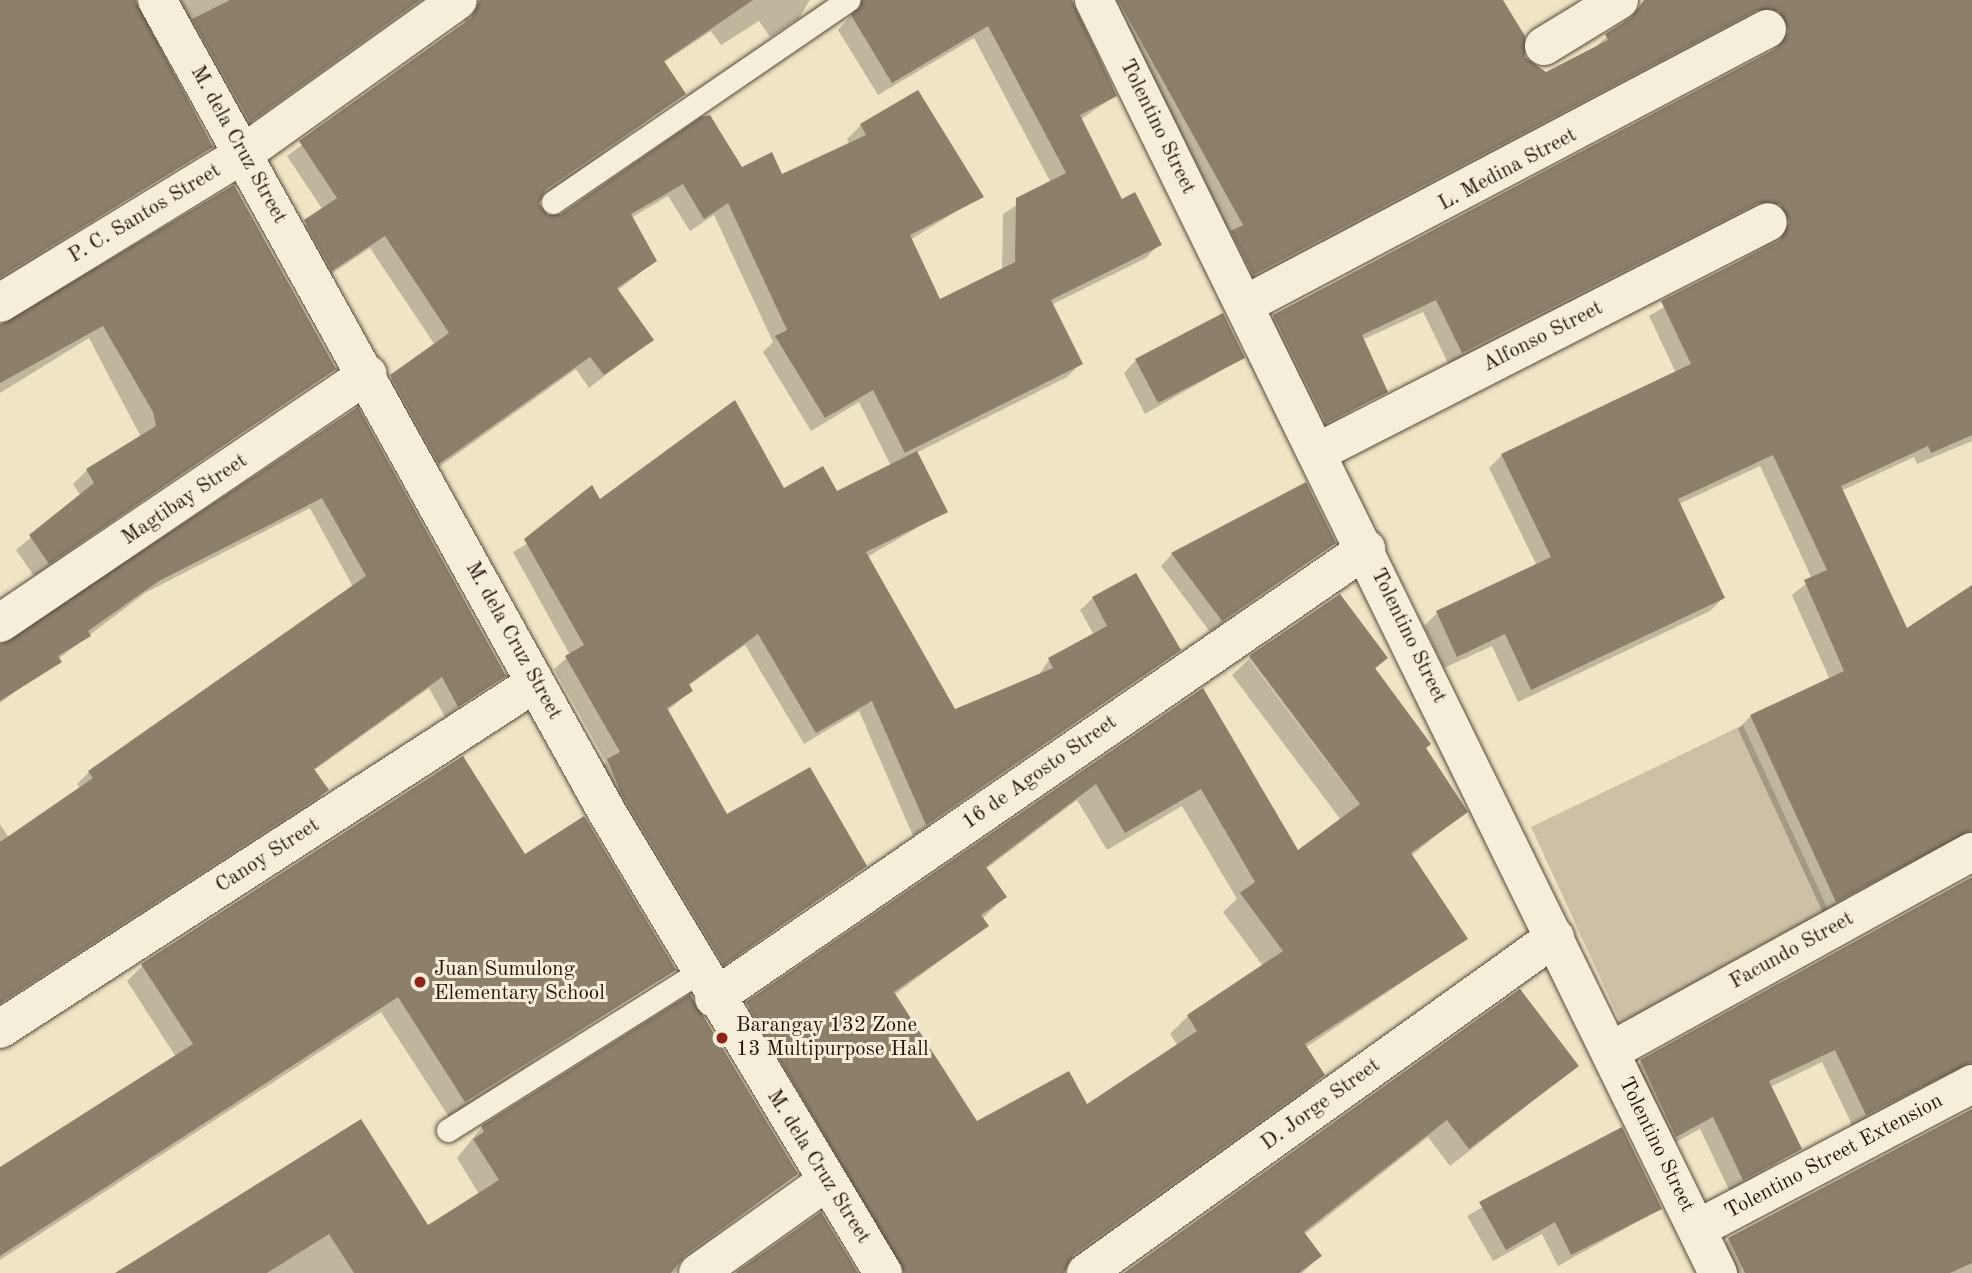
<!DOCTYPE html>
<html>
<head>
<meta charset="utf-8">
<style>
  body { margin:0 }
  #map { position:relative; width:1972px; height:1273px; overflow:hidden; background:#efe5c5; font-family:"Old Standard TT",serif }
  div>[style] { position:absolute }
  .green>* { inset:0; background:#ccc1a5 }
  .shadow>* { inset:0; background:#0003 }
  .building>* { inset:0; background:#8d806b }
  .roads { filter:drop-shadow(0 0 2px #554838) drop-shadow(0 0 2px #554838) }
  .service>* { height:23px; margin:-11.5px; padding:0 11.5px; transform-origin:11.5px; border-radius:11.5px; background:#f5eed9 }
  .minor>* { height:38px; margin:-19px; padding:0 19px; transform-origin:19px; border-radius:19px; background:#f5eed9 }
  .tertiary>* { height:38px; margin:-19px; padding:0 19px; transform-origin:19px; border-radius:19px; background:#f5eed9 }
  .dots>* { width:19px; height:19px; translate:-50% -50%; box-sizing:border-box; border:4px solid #f5eed9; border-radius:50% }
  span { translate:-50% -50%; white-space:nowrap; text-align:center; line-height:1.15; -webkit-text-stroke:6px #f5eed9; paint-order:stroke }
  .street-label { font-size:21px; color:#221309 }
  .poi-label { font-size:21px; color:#221309 }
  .left { translate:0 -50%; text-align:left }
</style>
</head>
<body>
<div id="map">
  <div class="green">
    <i style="clip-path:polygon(1743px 725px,1831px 916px,1621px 1023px,1531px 827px)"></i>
  </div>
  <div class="shadow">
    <i style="clip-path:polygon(0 0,136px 0,136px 11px,211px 146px,0 281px)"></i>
    <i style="clip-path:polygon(160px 0,423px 0,235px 135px)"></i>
    <i style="clip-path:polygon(461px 0,810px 0,799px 18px,770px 37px,759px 21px,721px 45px,711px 31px,663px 63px,684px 94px,537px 202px,545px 216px,561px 215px,741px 169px,782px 177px,850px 145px,847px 139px,861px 125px,981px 196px,910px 240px,939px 302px,1002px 271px,1003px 214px,1051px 183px,974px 38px,878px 95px,838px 30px,864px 0,1039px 0,1115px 96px,1080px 120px,1122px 201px,1159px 244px,1146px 258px,1051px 305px,1081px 363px,1067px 377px,916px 453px,946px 511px,867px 557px,954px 712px,1038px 676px,1049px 660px,1094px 635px,1080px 610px,1093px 598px,1179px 650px,913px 836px,859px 711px,804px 744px,745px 645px,688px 686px,691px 691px,667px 711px,727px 817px,864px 866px,711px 976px,596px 773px,606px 762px,554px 669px,570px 655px,513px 552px,599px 502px,837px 493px,891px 466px,859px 402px,811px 431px,763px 352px,773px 342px,714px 215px,690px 231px,668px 196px,631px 218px,655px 261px,617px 291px,651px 340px,589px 388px,576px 369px,425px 477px,377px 390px,435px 345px,370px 248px,318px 283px,291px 236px,323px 210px,287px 156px,465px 24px)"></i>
    <i style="clip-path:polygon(1100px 0,1485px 0,1524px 59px,1546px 74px,1593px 49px,1648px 0,1972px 0,1972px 441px,1917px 464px,1914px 457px,1841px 491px,1906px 630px,1972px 587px,1972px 848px,1823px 913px,1738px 729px,1751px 716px,1830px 680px,1792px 595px,1812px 579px,1760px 466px,1679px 504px,1723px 598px,1710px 611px,1518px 702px,1492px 646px,1444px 668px,1424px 626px,1437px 613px,1537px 566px,1489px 468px,1502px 455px,1676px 373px,1649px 316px,1777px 238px,1449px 365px,1423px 312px,1362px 340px,1385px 391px,1313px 435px,1261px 329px,1274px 316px,1771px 54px,1776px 45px,1240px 287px)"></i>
    <i style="clip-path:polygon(234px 187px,334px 369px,34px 576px,16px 550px,81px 496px,73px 484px,87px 470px,141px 437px,89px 338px,0 393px,0 324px,12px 323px)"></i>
    <i style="clip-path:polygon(1243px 358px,1145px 414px,1124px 373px,1136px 360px)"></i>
    <i style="clip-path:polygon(357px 410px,504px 675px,445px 717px,429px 688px,313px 771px,327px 790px,315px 802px,0 1005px,0 824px,9px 838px,81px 789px,77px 784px,89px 772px,353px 587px,310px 508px,145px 593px,0 703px,0 643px,13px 643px)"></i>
    <i style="clip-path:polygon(1334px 543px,1210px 632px,1161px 566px,1172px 554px)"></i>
    <i style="clip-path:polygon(evenodd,1339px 596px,1386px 658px,1374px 670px,1465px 812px,1411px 856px,1466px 939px,1305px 1048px,1323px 1075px,1305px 1093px,1064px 1265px,1065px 1273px,880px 1273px,730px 1022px,1203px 690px,1298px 852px,1341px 820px,1232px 675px,1249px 659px,1364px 812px,1249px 658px,1339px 596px,1077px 800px,1107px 850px,1182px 806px,1237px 899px,1223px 912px,1263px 966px,1188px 1016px,1170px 1034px,1178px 1046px,1086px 1106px,976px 1124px,894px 995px,987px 926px,982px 919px,1005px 897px,986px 869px,1077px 800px)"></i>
    <i style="clip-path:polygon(525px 856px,674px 970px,449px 1117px,381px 1012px,0 1260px,0 1169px,176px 1057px,127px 981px,143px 965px)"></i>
    <i style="clip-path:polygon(1972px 879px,1972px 1082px,1853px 1127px,1822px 1062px,1770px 1087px,1800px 1149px,1730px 1192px,1700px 1129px,1663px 1149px,1628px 1075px,1641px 1062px)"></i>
    <i style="clip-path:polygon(1520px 991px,1577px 1066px,1450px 1166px,1428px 1137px,1304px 1235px,1320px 1256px,1302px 1273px,1127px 1273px)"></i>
    <i style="clip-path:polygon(1972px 1111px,1972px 1273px,1725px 1273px,1716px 1252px,1729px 1239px)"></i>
    <i style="clip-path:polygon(360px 1121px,428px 1227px,479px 1194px,457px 1158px,482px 1127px,796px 1174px,680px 1263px,675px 1273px,119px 1273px)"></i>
    <i style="clip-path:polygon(1621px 1129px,1660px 1209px,1558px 1266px,1542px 1234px,1493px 1261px,1467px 1216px)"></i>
  </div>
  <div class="building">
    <i style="clip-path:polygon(0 0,135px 0,213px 147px,0 277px)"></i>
    <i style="clip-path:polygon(230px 0,420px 0,250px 122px,192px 19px)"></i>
    <i style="clip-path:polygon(480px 0,753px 0,664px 61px,686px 94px,545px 190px,539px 204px,548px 215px,561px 214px,701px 117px,710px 115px,742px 167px,772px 152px,782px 174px,866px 135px,860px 124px,918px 90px,984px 197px,910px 235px,940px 299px,1015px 262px,1016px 198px,1066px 173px,988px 26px,892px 83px,851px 15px,862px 0,1072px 0,1117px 96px,1080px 115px,1122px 199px,1135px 192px,1162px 245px,1051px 300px,1083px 364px,905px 453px,873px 390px,825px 418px,775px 336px,787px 330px,728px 203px,704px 219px,683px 184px,631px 214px,657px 261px,617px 288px,654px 340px,604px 375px,590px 357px,439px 464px,390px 375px,449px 333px,385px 236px,332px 271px,304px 220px,337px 198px,299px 141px,471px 18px)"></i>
    <i style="clip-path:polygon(1118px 0,1503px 0,1525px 36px,1525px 57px,1546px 72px,1608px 40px,1605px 34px,1631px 18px,1644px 0,1972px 0,1972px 435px,1931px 453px,1928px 446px,1841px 486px,1907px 628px,1972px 585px,1972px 830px,1836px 902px,1750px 715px,1844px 671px,1804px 580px,1827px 570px,1773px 455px,1678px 499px,1725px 598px,1531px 690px,1505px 634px,1457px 657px,1436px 611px,1551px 557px,1501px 454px,1691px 364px,1661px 301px,1779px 241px,1790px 222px,1780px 204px,1758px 203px,1462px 353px,1436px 300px,1362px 335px,1388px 392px,1326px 423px,1273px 315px,1777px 48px,1789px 31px,1779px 11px,1757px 10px,1253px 275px,1231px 231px,1243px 225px)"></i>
    <i style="clip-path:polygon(234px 185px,336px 369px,49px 564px,29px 535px,94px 483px,86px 469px,156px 426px,153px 412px,103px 326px,0 383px,0 325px)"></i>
    <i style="clip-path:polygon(1223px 313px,1245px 358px,1158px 403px,1135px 359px)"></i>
    <i style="clip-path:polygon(735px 400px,784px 488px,823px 466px,837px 491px,917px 451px,948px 512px,866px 552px,955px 709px,1053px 668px,1048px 658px,1107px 626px,1092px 597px,1136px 573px,1181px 650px,926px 825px,872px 701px,816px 733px,758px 634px,689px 684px,693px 691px,667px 708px,727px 814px,810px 767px,867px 866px,724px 965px,621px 793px,607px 759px,620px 752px,565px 656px,584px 645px,524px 539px,592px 485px,600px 499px)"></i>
    <i style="clip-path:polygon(358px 407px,506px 676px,458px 707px,442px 677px,314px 769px,329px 790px,0 1003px,0 842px,93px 778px,88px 771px,366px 576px,322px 498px,159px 581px,88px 631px,91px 636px,58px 656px,62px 662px,0 701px,0 645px)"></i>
    <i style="clip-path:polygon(1306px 482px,1336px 543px,1222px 621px,1171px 553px)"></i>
    <i style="clip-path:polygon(evenodd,1340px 594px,1388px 658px,1375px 668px,1431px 744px,1426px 748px,1468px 812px,1411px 853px,1468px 939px,1305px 1044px,1325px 1075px,1073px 1255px,1064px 1273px,905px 1273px,746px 1002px,1203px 688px,1298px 850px,1360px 804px,1249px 656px,1340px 594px,1096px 784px,1125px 833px,1201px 789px,1255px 882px,1240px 893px,1283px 951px,1187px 1015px,1197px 1031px,1087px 1104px,1069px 1071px,977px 1121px,894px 992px,989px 926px,981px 915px,1007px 897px,986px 867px,1096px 784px)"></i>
    <i style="clip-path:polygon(463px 756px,525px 854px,584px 816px,676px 970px,465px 1102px,398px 997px,0 1256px,0 1167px,193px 1044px,141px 964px)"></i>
    <i style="clip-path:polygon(1972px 877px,1972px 1062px,1866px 1115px,1835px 1050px,1769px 1081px,1802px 1149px,1743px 1180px,1713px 1117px,1676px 1137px,1640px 1060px)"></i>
    <i style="clip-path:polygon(1520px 989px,1579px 1066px,1469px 1149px,1447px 1120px,1304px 1232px,1322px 1256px,1299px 1273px,1124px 1273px)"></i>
    <i style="clip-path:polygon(690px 994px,798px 1174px,685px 1255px,671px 1273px,354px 1273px,329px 1234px,267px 1273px,115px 1273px,361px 1119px,428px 1225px,499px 1180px,473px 1139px,484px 1132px,481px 1126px)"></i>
    <i style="clip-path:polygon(1972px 1109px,1972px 1263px,1950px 1273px,1745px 1273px,1728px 1238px)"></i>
    <i style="clip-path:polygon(1622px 1127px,1662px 1209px,1571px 1255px,1555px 1222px,1506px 1250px,1479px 1202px)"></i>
    <i style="clip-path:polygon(821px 1212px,858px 1273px,737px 1273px,736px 1272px)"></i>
  </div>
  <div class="roads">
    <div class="service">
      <i style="left:553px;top:202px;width:358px;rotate:-34.4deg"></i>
      <i style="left:448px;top:1130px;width:297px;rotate:-32.2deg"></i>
    </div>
    <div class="minor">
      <i style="left:1094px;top:0;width:1418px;rotate:63.89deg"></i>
      <i style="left:1544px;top:46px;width:88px;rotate:-31.5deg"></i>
      <i style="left:0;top:303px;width:285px;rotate:-31.5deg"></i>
      <i style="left:243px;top:154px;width:264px;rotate:-35.6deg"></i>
      <i style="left:1246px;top:304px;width:589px;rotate:-27.83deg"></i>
      <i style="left:1318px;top:452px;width:505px;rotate:-27.07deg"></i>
      <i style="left:0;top:623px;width:444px;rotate:-34.1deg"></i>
      <i style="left:714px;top:998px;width:792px;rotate:-34.55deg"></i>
      <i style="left:0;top:1029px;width:637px;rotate:-32.89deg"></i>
      <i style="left:1611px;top:1051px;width:412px;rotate:-28.9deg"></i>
      <i style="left:1697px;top:1229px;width:311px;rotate:-27.8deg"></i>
      <i style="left:698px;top:1273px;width:158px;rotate:-35.5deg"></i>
      <i style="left:1086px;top:1273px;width:577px;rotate:-35.62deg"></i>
    </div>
    <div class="tertiary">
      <i style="left:157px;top:0;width:931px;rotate:61.01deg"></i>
      <i style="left:608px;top:814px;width:535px;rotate:59.07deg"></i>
    </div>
  </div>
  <div class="dots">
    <i style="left:420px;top:982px;background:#8f2418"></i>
    <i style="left:722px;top:1038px;background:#8f2418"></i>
  </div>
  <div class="street-label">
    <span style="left:1157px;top:127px;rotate:64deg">Tolentino Street</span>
    <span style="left:238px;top:145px;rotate:61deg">M. dela Cruz Street</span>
    <span style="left:1508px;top:170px;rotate:-28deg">L. Medina Street</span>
    <span style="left:145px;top:214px;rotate:-31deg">P. C. Santos Street</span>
    <span style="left:1543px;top:337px;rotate:-27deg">Alfonso Street</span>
    <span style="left:185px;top:500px;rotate:-34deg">Magtibay Street</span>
    <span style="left:1408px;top:636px;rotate:64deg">Tolentino Street</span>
    <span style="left:513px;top:641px;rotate:61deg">M. dela Cruz Street</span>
    <span style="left:1040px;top:773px;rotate:-35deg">16 de Agosto Street</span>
    <span style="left:268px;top:856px;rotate:-33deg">Canoy Street</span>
    <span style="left:1792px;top:951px;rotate:-29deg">Facundo Street</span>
    <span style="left:1321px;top:1105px;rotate:-36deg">D. Jorge Street</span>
    <span style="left:1656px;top:1145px;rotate:64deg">Tolentino Street</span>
    <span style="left:1834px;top:1157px;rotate:-28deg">Tolentino Street Extension</span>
    <span style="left:818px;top:1167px;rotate:58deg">M. dela Cruz Street</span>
  </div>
  <div class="poi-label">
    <span class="left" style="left:434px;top:982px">Juan Sumulong<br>Elementary School</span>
    <span class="left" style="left:736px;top:1038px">Barangay 132 Zone<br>13 Multipurpose Hall</span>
  </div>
</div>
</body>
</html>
